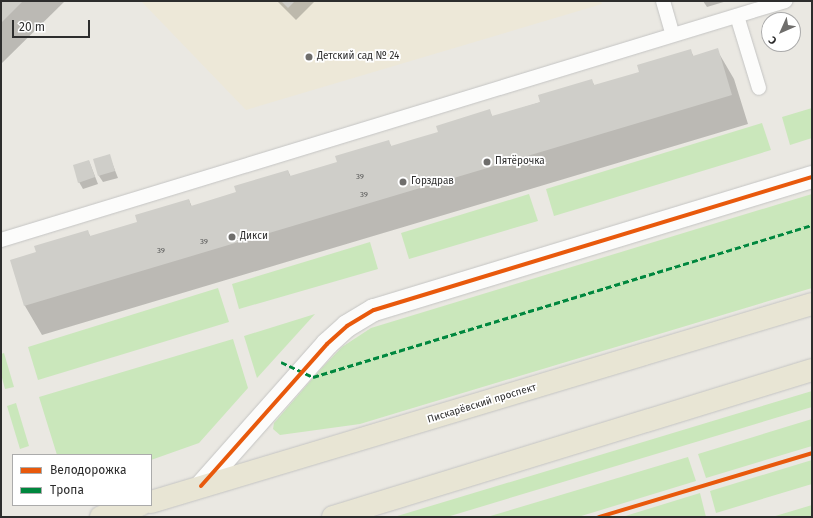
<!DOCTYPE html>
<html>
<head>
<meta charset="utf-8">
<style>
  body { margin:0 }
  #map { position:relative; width:813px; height:518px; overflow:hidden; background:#eae8e2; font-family:"Fira Sans",sans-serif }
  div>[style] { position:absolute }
  .education>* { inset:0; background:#ede8d8 }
  .green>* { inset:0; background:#cae7bb }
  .shadow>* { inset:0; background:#0003 }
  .building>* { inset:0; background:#cfcec9 }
  .roads { filter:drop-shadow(0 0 1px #c4c4c3) drop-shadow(0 0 1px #c4c4c3) }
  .lane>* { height:14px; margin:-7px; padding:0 7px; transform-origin:7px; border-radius:7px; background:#fcfcfb }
  .street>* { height:22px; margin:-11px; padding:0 11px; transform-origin:11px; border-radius:11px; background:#fcfcfb }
  .primary>* { height:22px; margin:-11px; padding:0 11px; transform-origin:11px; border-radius:11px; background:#e8e5d4 }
  .quiet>* { height:3px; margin-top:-1.5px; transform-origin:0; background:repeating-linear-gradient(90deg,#00873e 0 6px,transparent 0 9px) }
  .cycleway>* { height:4px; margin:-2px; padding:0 2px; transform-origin:2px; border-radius:2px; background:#e8590c }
  .dots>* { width:11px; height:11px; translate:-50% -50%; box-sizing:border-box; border:2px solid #fff; border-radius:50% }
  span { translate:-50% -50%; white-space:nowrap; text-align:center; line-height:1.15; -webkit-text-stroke:3.5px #fff; paint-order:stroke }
  .number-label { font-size:8px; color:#575756 }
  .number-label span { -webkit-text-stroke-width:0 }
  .poi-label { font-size:10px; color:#2d2d2d }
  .left { translate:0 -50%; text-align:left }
  .street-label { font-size:10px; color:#2d2d2d }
  .frame { position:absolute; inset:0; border:2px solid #2d2d2d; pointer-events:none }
  .legend { position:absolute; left:12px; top:454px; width:140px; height:52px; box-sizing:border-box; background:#fff; border:1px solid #ababab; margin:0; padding:5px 7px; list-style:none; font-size:12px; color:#2d2d2d }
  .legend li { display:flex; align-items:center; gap:8px; height:20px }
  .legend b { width:20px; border:1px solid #ababab }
  .north { position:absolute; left:761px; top:12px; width:40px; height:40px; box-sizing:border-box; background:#fff; border:1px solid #ababab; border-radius:50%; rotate:225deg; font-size:11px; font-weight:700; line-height:16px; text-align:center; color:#2d2d2d }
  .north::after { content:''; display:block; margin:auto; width:14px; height:18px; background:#6f6e6c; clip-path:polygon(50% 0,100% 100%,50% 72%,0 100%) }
  .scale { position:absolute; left:12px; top:20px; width:78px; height:18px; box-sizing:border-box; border:2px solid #2d2d2d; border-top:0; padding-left:5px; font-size:12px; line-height:14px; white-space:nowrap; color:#2d2d2d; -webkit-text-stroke:3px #fff; paint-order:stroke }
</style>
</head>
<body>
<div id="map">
  <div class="education">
    <i style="clip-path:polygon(141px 1px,601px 1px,602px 4px,246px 110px)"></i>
  </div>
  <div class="green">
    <i style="clip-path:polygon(812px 108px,812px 138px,790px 145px,782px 117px)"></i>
    <i style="clip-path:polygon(762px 123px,771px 150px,554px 216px,546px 189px)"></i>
    <i style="clip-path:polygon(529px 194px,538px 221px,409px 259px,401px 233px)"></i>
    <i style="clip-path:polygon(812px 194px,812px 288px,360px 424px,280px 435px,273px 429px,274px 423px,320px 370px,342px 347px,371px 328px)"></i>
    <i style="clip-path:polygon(370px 242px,378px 269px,239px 309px,232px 284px)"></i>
    <i style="clip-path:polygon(218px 288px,229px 322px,38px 380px,28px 347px)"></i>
    <i style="clip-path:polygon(315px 314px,257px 378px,244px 336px)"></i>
    <i style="clip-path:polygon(233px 339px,248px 388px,199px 443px,151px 460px,151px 455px,57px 455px,39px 397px)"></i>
    <i style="clip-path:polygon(4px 353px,14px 387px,5px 389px,1px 374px,1px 354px)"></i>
    <i style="clip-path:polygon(812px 391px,812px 407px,447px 517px,394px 517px)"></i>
    <i style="clip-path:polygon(16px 403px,29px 446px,20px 449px,7px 406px)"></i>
    <i style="clip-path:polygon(812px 419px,812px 446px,706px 478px,698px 454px)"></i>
    <i style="clip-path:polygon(688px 457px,696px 481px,578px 517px,487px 517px)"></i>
    <i style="clip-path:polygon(812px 460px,812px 484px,716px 513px,710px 491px)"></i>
    <i style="clip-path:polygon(700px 493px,706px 517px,622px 517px)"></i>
    <i style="clip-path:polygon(812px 505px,812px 517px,772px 517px)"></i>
  </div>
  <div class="shadow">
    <i style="clip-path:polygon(1px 1px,65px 1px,1px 64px)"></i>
    <i style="clip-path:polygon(277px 1px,315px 1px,296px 20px)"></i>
    <i style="clip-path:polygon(703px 1px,727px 1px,707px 7px)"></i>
    <i style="clip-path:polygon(690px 50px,694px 57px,717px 50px,734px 79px,748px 124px,42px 335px,25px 306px,11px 261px,37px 253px,87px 231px,91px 237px,138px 223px,189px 200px,192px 207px,237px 193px,288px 171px,291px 177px,338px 163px,388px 141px,392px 147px,440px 133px,489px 111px,493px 117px,541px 102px,591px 80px,595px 86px,640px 73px)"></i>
    <i style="clip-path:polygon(109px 155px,118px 178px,103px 182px,99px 176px)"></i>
    <i style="clip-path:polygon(89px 161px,98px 184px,83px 189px,79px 182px)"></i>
  </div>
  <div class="building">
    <i style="clip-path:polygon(1px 1px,23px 1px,1px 23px)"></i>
    <i style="clip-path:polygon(281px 1px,295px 1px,288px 8px)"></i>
    <i style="clip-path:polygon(718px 48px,732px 95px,24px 306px,10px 260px,36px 252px,34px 246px,88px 230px,90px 236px,137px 222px,135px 215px,189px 199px,191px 206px,236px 192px,234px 186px,288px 170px,290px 176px,337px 162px,335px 156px,389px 140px,391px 146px,414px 139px,438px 132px,436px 126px,490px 109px,492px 116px,540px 102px,538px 95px,592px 79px,594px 85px,639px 72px,637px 65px,691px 49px,693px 56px)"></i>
    <i style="clip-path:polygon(110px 154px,115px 171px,98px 176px,93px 159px)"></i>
    <i style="clip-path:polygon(89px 160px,95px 177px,78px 183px,73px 165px)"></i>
  </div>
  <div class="roads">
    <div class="lane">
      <i style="left:663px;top:1px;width:35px;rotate:74deg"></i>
      <i style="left:737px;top:16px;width:75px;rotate:73deg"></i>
      <i style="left:1px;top:240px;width:820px;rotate:-16.95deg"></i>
    </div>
    <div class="street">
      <i style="left:201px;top:486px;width:190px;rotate:-48.4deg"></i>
      <i style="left:327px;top:344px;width:27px;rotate:-42deg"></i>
      <i style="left:347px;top:326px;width:31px;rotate:-31deg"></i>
      <i style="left:374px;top:310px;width:458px;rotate:-16.9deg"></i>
    </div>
    <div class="primary">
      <i style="left:151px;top:502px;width:690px;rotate:-16.68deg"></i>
      <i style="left:101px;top:517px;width:41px;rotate:-17.1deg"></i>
      <i style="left:333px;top:517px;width:501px;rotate:-17.06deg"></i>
    </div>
  </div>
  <div class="quiet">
    <i style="left:281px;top:362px;width:35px;rotate:25deg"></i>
    <i style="left:313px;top:377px;width:522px;rotate:-16.94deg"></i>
  </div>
  <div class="cycleway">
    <i style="left:201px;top:486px;width:190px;rotate:-48.4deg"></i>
    <i style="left:327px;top:344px;width:27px;rotate:-42deg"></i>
    <i style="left:347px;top:326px;width:31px;rotate:-31deg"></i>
    <i style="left:374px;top:310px;width:458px;rotate:-16.9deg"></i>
    <i style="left:599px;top:517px;width:222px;rotate:-16.7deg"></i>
  </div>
  <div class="dots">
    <i style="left:309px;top:57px;background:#6f6e6c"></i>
    <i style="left:487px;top:162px;background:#6f6e6c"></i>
    <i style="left:403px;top:182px;background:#6f6e6c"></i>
    <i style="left:232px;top:237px;background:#6f6e6c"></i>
  </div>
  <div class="number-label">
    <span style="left:360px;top:177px">39</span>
    <span style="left:364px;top:195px">39</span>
    <span style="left:204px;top:242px">39</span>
    <span style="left:161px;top:251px">39</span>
  </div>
  <div class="poi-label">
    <span class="left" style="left:317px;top:57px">Детский сад № 24</span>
    <span class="left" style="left:495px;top:162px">Пятёрочка</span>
    <span class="left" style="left:411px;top:182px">Горздрав</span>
    <span class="left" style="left:240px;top:237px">Дикси</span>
  </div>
  <div class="street-label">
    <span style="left:482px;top:404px;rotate:-17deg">Пискарёвский проспект</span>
  </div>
  <div class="frame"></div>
  <ul class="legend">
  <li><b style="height:5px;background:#e8590c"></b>Велодорожка</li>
  <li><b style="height:5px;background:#00873e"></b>Тропа</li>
  </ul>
  <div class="north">С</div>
  <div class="scale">20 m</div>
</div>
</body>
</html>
